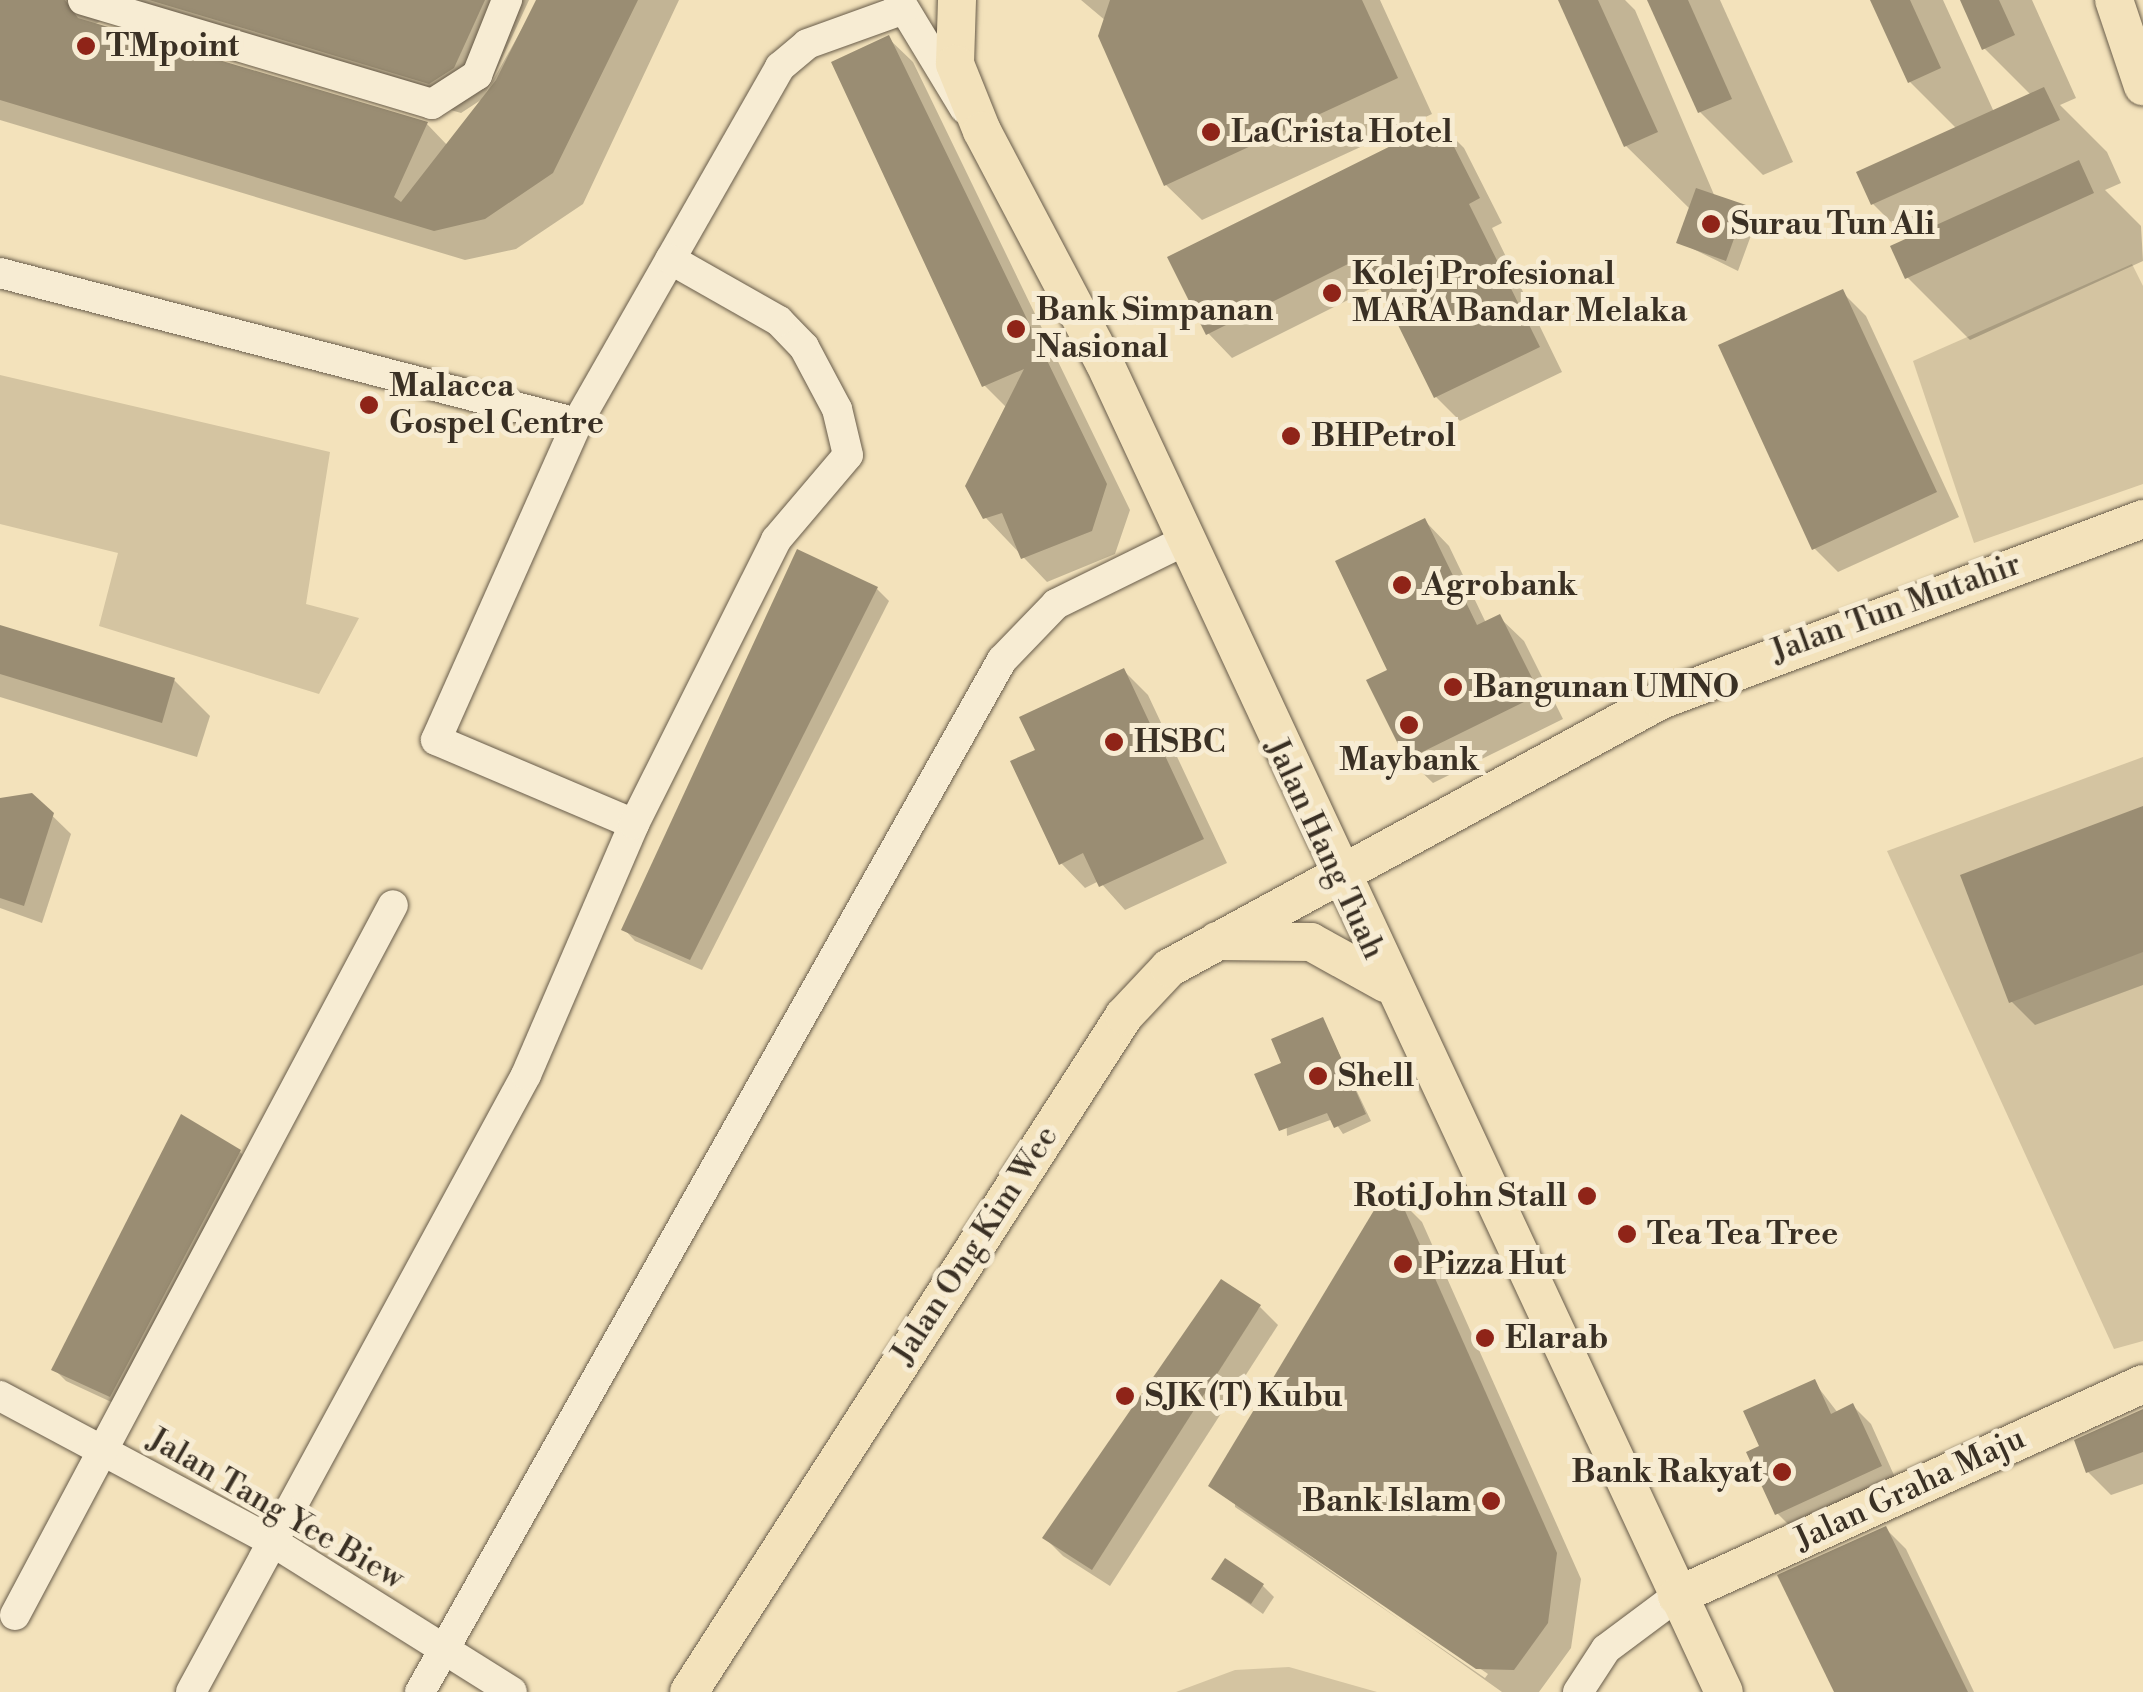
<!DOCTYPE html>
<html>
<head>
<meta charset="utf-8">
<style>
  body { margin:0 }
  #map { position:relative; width:2143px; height:1692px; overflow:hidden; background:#f3e2bb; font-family:"Libre Bodoni",serif }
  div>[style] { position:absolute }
  .green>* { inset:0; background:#d4c4a1 }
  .shadow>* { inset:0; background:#0003 }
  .building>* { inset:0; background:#9a8d73 }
  .roads { filter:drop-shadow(0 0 2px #685c4a) drop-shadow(0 0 2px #685c4a) }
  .minor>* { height:30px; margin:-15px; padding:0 15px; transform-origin:15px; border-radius:15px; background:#f7ecd3 }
  .major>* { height:38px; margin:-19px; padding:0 19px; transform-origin:19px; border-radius:19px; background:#f3e2bb }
  .dots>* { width:28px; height:28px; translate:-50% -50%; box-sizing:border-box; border:5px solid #f7ecd3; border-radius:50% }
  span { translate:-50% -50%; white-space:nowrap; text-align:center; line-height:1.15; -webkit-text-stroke:10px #f7ecd3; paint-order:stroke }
  .poi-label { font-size:32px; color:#3a3024; font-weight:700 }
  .left { translate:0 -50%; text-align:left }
  .right { translate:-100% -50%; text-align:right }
  .street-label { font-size:32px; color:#3a3024 }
</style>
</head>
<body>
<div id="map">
  <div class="green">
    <i style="clip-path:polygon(2132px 264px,2143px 286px,2143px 484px,1974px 543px,1913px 361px)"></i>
    <i style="clip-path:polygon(0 375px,330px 452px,306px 604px,359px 618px,319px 694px,99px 626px,118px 553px,0 524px)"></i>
    <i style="clip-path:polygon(2143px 757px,2143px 1341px,2114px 1349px,1887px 851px)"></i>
    <i style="clip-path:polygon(1289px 1667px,1377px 1692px,1176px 1692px,1235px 1670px)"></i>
  </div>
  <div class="shadow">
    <i style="clip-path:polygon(evenodd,0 0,529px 0,486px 93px,538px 0,679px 0,583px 204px,516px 249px,465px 260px,0 120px,0 0,120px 12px,461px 113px,484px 98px,448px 146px,427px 124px,93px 25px,120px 12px)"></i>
    <i style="clip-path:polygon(1081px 0,1380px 0,1432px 114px,1202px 220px,1166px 185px,1106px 21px)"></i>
    <i style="clip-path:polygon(1561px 0,1625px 0,1635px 10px,1715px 197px,1757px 219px,1738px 271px,1679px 242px,1691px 210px,1626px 146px)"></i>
    <i style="clip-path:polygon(1650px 0,1720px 0,1793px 162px,1763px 175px,1700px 112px)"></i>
    <i style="clip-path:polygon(1873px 0,1943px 0,1994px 112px,2031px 95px,1984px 48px,1962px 0,2032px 0,2076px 98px,2060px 105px,2107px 152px,2121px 183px,2105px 190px,2141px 226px,2143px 261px,1970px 340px,1907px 277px,1909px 240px,1873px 204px,1957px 129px,1910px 82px)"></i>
    <i style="clip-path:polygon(888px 38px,913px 62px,1130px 510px,1115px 554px,1047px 582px,985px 517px,1007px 408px,984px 385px)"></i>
    <i style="clip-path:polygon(1440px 124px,1464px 148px,1502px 223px,1492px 228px,1562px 372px,1460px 421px,1436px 397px,1380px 284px,1232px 358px,1208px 333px)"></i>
    <i style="clip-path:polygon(1842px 292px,1866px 316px,1959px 517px,1838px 572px,1814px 548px)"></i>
    <i style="clip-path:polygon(1425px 521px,1449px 546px,1486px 623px,1499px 617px,1524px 641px,1563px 719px,1433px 783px,1408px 759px,1390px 671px)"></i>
    <i style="clip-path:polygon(877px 589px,889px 601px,702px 970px,635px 941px,624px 929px)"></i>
    <i style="clip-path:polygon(0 628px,174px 680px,210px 716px,197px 757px,0 697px)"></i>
    <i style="clip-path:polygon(1124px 671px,1148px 695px,1227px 863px,1125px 910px,1099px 881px,1085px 888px,1061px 863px)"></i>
    <i style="clip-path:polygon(31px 795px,71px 834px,42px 923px,0 908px,0 799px)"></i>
    <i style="clip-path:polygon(2143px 809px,2143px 985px,2035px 1025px,2011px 1001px)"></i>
    <i style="clip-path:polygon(1323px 1020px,1371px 1121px,1343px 1134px,1333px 1119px,1287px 1136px,1284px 1064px)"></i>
    <i style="clip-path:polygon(240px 1152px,251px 1164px,122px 1407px,66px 1381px,54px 1369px)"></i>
    <i style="clip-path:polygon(evenodd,1397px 1197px,1422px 1222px,1581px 1579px,1571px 1648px,1539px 1692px,1502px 1692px,1211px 1486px,1397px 1197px,1235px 1501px,1488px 1674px,1485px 1678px,1235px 1507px,1235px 1501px)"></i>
    <i style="clip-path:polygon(1260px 1307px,1278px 1325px,1110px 1586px,1063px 1556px,1045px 1538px)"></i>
    <i style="clip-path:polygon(1814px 1382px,1838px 1413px,1853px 1406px,1871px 1424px,1898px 1484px,1795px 1531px,1777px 1513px)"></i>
    <i style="clip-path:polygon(2143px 1411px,2143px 1484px,2111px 1495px,2088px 1472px)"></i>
    <i style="clip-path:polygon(1886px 1529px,1906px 1549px,1974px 1692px,1837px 1692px)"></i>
    <i style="clip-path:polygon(1215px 1580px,1263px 1586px,1274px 1597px,1263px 1614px)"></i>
  </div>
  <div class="building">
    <i style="clip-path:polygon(0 0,65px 0,78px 18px,428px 122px,394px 197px,401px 202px,496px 80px,536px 0,638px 0,553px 173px,485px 219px,434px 231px,0 100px)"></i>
    <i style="clip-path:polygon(149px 0,485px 0,454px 68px,429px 84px)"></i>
    <i style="clip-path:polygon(1110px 0,1362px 0,1398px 78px,1164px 186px,1098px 36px)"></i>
    <i style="clip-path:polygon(1558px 0,1598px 0,1658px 132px,1624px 147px)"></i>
    <i style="clip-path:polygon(1647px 0,1688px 0,1732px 99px,1698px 113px)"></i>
    <i style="clip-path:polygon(1870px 0,1910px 0,1941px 68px,1908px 83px)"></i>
    <i style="clip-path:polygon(1960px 0,1999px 0,2015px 35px,1982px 50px)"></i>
    <i style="clip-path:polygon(889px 35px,1107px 484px,1092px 531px,1021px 559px,1002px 513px,983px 519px,965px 486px,1024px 369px,982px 387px,831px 62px)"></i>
    <i style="clip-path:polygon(2044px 87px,2060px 120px,1871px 205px,1856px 172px)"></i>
    <i style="clip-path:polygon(1441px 121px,1480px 198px,1469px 204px,1540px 347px,1434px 398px,1364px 256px,1206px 335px,1167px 257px)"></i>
    <i style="clip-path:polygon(2079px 160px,2094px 193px,1905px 279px,1890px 246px)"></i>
    <i style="clip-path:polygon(1696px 188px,1746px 205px,1726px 261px,1676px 243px)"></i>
    <i style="clip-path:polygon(1843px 289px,1937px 492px,1812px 550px,1718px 345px)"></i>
    <i style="clip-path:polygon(1425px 518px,1477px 625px,1500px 614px,1540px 694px,1406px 760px,1366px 680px,1387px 670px,1335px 561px)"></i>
    <i style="clip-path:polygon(797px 549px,878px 587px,690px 960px,621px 930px)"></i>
    <i style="clip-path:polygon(0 625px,175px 678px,162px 723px,0 674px)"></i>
    <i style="clip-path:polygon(1124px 668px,1204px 839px,1099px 887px,1083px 853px,1059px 865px,1010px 761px,1035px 750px,1019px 717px)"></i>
    <i style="clip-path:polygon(32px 793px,54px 813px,24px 906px,0 898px,0 798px)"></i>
    <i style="clip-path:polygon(2143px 806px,2143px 952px,2009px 1003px,1960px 875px)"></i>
    <i style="clip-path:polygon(1323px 1017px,1366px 1114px,1334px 1128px,1327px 1113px,1279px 1131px,1254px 1074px,1281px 1063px,1271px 1039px)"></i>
    <i style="clip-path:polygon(181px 1114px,241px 1150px,110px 1397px,51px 1370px)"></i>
    <i style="clip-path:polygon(1385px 1192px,1398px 1195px,1557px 1553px,1548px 1623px,1514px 1670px,1476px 1669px,1208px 1486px)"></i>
    <i style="clip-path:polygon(1221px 1279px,1261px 1305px,1092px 1570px,1042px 1538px)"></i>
    <i style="clip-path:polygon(1815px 1379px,1831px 1414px,1853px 1403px,1882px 1466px,1775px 1515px,1746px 1452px,1759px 1446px,1743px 1411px)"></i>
    <i style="clip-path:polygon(2143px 1409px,2143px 1452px,2086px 1473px,2074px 1440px)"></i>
    <i style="clip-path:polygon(1886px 1526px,1968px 1692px,1834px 1692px,1777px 1575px)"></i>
    <i style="clip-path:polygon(1225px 1558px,1264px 1584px,1251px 1604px,1211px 1579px)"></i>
  </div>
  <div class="roads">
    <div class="minor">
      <i style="left:83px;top:0;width:364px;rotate:16.6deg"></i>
      <i style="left:432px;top:104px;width:54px;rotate:-32.8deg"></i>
      <i style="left:477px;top:75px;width:81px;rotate:-68.2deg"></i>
      <i style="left:899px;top:0;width:127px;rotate:58.8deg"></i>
      <i style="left:0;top:273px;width:596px;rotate:14.57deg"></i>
      <i style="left:634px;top:824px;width:215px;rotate:-157deg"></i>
      <i style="left:436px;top:740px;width:347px;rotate:-66deg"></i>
      <i style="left:577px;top:423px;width:410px;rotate:-60.3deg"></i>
      <i style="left:780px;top:67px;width:35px;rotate:-40deg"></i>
      <i style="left:807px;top:44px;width:103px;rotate:-19.8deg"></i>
      <i style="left:0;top:1396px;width:310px;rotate:28.1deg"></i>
      <i style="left:273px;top:1542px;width:282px;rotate:32.1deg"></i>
      <i style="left:15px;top:1615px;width:804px;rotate:-61.97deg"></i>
      <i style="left:191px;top:1692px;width:702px;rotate:-61.5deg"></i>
      <i style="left:526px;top:1075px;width:273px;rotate:-66.7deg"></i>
      <i style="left:634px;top:824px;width:318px;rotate:-63.4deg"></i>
      <i style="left:776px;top:540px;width:111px;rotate:-49.7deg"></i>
      <i style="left:848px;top:455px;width:47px;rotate:-103.4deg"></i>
      <i style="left:837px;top:409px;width:70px;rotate:-118deg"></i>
      <i style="left:804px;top:347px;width:36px;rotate:-134deg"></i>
      <i style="left:779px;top:321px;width:125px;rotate:-150.4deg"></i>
      <i style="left:420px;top:1692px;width:1185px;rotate:-60.58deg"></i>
      <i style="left:1002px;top:660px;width:78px;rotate:-46deg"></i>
      <i style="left:1056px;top:604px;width:145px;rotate:-26.2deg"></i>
      <i style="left:1578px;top:1692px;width:51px;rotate:-56.9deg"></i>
      <i style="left:1606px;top:1649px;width:89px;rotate:-36.7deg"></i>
    </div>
    <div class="major">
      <i style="left:957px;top:0;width:64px;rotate:91.8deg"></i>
      <i style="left:955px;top:64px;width:72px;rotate:68.1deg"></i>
      <i style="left:982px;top:131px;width:261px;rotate:62.2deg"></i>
      <i style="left:1104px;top:362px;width:1467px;rotate:65.01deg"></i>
      <i style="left:2114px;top:0;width:91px;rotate:71.4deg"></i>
      <i style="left:1217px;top:941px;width:94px;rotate:0.6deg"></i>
      <i style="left:1311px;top:942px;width:85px;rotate:29deg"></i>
      <i style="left:1677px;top:1596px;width:512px;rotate:-24.46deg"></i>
      <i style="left:689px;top:1692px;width:804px;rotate:-57.24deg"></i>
      <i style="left:1124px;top:1016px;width:66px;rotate:-46.8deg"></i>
      <i style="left:1169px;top:968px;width:560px;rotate:-28.58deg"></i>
      <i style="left:1661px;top:700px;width:515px;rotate:-20.58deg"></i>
    </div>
  </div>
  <div class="dots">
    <i style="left:86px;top:46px;background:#8f2418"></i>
    <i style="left:1211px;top:132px;background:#8f2418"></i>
    <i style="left:1711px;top:224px;background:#8f2418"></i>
    <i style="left:1332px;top:293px;background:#8f2418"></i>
    <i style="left:1016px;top:329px;background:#8f2418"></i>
    <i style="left:369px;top:405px;background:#8f2418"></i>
    <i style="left:1291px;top:436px;background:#8f2418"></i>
    <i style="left:1402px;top:585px;background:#8f2418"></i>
    <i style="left:1453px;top:687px;background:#8f2418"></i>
    <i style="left:1409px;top:725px;background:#8f2418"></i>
    <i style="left:1114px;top:742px;background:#8f2418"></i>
    <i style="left:1318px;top:1076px;background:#8f2418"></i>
    <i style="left:1587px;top:1196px;background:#8f2418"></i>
    <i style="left:1627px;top:1234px;background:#8f2418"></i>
    <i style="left:1403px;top:1264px;background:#8f2418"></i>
    <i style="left:1485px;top:1338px;background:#8f2418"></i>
    <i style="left:1125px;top:1396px;background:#8f2418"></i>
    <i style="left:1782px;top:1472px;background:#8f2418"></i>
    <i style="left:1491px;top:1501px;background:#8f2418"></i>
  </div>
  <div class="poi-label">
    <span class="left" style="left:106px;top:46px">TMpoint</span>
    <span class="left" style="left:1231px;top:132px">LaCrista Hotel</span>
    <span class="left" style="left:1731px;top:224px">Surau Tun Ali</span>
    <span class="left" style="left:1352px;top:293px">Kolej Profesional<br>MARA Bandar Melaka</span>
    <span class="left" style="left:1036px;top:329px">Bank Simpanan<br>Nasional</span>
    <span class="left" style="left:389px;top:405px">Malacca<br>Gospel Centre</span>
    <span class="left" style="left:1311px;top:436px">BHPetrol</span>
    <span class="left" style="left:1422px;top:585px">Agrobank</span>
    <span class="left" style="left:1473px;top:687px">Bangunan UMNO</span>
    <span class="left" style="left:1134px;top:742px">HSBC</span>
    <span style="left:1409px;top:760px">Maybank</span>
    <span class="left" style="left:1338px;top:1076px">Shell</span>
    <span class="right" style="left:1567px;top:1196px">Roti John Stall</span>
    <span class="left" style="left:1647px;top:1234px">Tea Tea Tree</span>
    <span class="left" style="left:1423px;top:1264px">Pizza Hut</span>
    <span class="left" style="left:1505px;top:1338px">Elarab</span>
    <span class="left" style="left:1145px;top:1396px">SJK (T) Kubu</span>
    <span class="right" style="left:1762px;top:1472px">Bank Rakyat</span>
    <span class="right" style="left:1471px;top:1501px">Bank Islam</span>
  </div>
  <div class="street-label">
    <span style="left:1896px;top:608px;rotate:-20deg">Jalan Tun Mutahir</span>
    <span style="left:1325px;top:849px;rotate:65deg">Jalan Hang Tuah</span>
    <span style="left:975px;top:1245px;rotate:-57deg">Jalan Ong Kim Wee</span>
    <span style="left:1910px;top:1489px;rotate:-25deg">Jalan Graha Maju</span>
    <span style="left:276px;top:1509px;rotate:30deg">Jalan Tang Yee Biew</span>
  </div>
</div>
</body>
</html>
